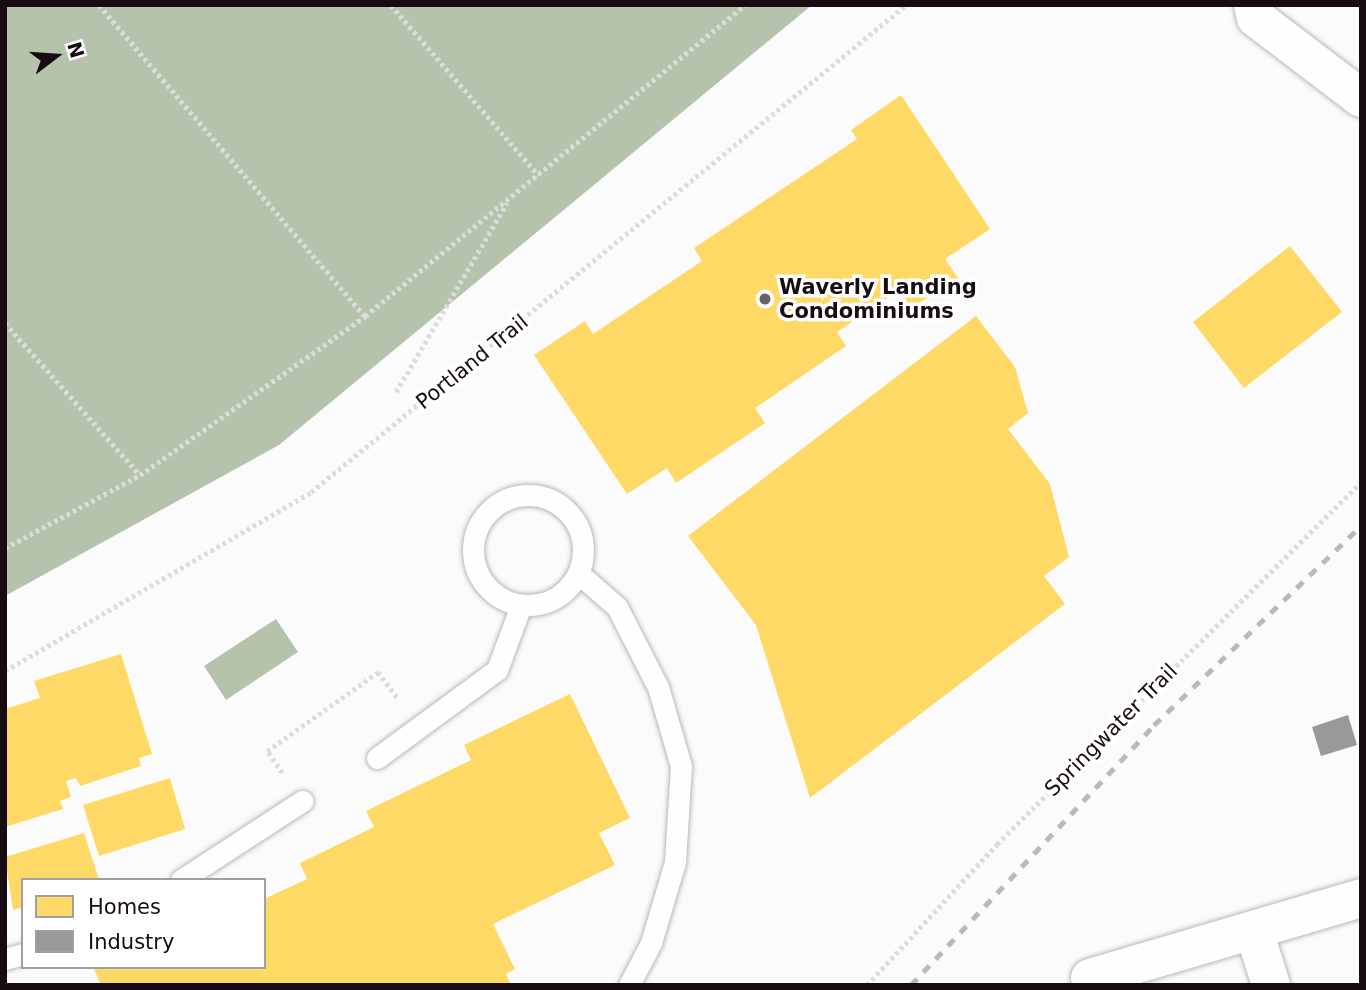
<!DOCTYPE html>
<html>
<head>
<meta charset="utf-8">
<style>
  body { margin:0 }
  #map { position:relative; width:1366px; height:990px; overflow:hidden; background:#fbfbfb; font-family:"DejaVu Sans",sans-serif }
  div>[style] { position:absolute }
  .water>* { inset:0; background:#b5c2ac }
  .homes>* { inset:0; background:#ffd966 }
  .industry>* { inset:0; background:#999 }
  .path>* { height:4.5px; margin-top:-2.25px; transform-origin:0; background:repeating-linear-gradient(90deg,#dcdcdc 0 3.5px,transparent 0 7px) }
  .roads { filter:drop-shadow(0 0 2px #bcb6b9) drop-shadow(0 0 2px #bcb6b9) }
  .service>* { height:21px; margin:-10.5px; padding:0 10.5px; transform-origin:10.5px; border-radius:10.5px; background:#fefefe }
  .service>.ring { margin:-10.5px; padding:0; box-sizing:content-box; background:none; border:21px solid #fefefe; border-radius:50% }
  .minor>* { height:38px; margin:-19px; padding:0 19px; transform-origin:19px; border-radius:19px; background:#fefefe }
  .rail>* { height:5px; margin-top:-2.5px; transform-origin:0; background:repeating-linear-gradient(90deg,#bab8b9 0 9px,transparent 0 18px) }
  .dots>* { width:19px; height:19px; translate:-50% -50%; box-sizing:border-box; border:4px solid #fff; border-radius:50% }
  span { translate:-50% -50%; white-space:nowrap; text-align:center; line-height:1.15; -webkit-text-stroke:7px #fff; paint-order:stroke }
  .poi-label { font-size:21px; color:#180c13; font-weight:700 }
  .left { translate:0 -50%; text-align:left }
  .street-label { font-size:21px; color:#180c13 }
  .frame { position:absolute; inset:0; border:7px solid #180c13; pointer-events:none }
  .legend { position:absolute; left:21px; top:878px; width:245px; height:91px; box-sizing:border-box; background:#fff; border:2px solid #a39ea1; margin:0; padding:9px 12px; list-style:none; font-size:21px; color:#180c13 }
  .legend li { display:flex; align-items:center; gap:14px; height:35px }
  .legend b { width:35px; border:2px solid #a39ea1 }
  .north { position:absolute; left:21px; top:21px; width:70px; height:70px; -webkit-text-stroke:5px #fff; paint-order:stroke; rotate:73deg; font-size:19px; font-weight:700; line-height:28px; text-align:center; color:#180c13 }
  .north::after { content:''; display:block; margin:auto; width:24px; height:32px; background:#180c13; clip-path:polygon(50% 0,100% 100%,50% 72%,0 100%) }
</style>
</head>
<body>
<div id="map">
  <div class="water">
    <i style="clip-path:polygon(5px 5px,812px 5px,279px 445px,5px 596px)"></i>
    <i style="clip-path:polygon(276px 619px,298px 652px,226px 700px,204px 666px)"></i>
  </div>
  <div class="homes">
    <i style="clip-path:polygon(901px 95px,990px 229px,945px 259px,958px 278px,911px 308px,899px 290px,837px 332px,846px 346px,755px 408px,765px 423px,676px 483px,667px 468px,627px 494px,534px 355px,585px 321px,593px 334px,702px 261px,694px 248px,857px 139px,851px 130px)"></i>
    <i style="clip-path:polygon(1290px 246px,1342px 312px,1244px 388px,1193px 322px)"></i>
    <i style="clip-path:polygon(976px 316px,1015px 367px,1028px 413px,1008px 429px,1050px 484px,1069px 557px,1044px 576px,1065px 604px,810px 798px,756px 625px,688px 536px)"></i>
    <i style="clip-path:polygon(121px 654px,152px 754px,139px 758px,141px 766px,80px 786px,76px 778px,66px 781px,71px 797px,60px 801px,63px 809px,5px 827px,5px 709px,40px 698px,34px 681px)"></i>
    <i style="clip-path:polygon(570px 694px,630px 818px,599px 833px,615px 865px,493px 924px,515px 969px,506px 974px,511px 985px,101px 985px,93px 967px,264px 967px,264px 899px,307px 879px,300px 863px,374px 827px,366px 811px,471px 760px,464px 745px)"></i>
    <i style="clip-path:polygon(170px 778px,185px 829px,99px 856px,83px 805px)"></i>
    <i style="clip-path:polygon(84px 833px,99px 880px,23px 880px,23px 907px,13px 910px,5px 857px)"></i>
  </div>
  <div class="industry">
    <i style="clip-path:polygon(1348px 715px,1357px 745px,1321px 756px,1312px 727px)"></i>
  </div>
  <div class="path">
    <i style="left:99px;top:5px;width:409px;rotate:49.5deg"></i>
    <i style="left:391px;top:5px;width:225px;rotate:49.1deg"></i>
    <i style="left:5px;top:323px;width:203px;rotate:48.4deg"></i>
    <i style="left:396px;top:392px;width:219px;rotate:-59.6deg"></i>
    <i style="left:5px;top:548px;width:153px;rotate:-28.4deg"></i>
    <i style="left:140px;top:475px;width:276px;rotate:-35.2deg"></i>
    <i style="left:365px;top:316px;width:491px;rotate:-39.3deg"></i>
    <i style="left:5px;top:671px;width:355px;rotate:-30.3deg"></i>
    <i style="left:311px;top:492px;width:769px;rotate:-39.3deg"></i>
    <i style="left:282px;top:773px;width:27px;rotate:-124deg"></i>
    <i style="left:267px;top:751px;width:136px;rotate:-35.4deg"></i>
    <i style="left:378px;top:672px;width:35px;rotate:53deg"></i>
    <i style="left:867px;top:985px;width:192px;rotate:-47.3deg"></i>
    <i style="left:997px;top:844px;width:513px;rotate:-44.84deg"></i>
  </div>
  <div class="roads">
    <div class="service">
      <i class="ring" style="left:473px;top:495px;width:89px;height:89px"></i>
      <i style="left:578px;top:573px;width:52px;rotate:41.1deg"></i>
      <i style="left:617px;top:607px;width:90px;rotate:62.9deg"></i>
      <i style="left:658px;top:687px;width:82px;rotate:73.8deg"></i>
      <i style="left:681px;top:766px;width:96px;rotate:93.6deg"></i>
      <i style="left:675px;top:862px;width:84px;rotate:106.5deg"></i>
      <i style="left:651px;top:943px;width:47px;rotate:117.6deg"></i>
      <i style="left:377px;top:758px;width:149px;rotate:-36.3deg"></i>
      <i style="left:497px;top:670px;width:69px;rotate:-69.7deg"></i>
      <i style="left:181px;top:880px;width:145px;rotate:-33.1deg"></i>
      <i style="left:5px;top:959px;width:19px;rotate:-16deg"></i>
    </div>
    <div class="minor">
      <i style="left:1253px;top:5px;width:13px;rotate:77deg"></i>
      <i style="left:1256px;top:18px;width:132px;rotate:37.3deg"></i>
      <i style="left:1254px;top:931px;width:57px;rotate:72.5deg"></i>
      <i style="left:1090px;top:978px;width:283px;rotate:-16.4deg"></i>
    </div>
  </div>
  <div class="rail">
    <i style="left:911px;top:985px;width:356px;rotate:-46.9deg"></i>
    <i style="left:1154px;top:725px;width:287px;rotate:-43.9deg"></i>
  </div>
  <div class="dots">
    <i style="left:765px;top:299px;background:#676064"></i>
  </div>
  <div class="poi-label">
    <span class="left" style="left:779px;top:299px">Waverly Landing<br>Condominiums</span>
  </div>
  <div class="street-label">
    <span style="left:472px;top:362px;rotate:-39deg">Portland Trail</span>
    <span style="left:1111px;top:730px;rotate:-45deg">Springwater Trail</span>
  </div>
  <div class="frame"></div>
  <ul class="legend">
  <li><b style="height:19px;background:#ffd966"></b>Homes</li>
  <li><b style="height:19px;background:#999"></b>Industry</li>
  </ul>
  <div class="north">N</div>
</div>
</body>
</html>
